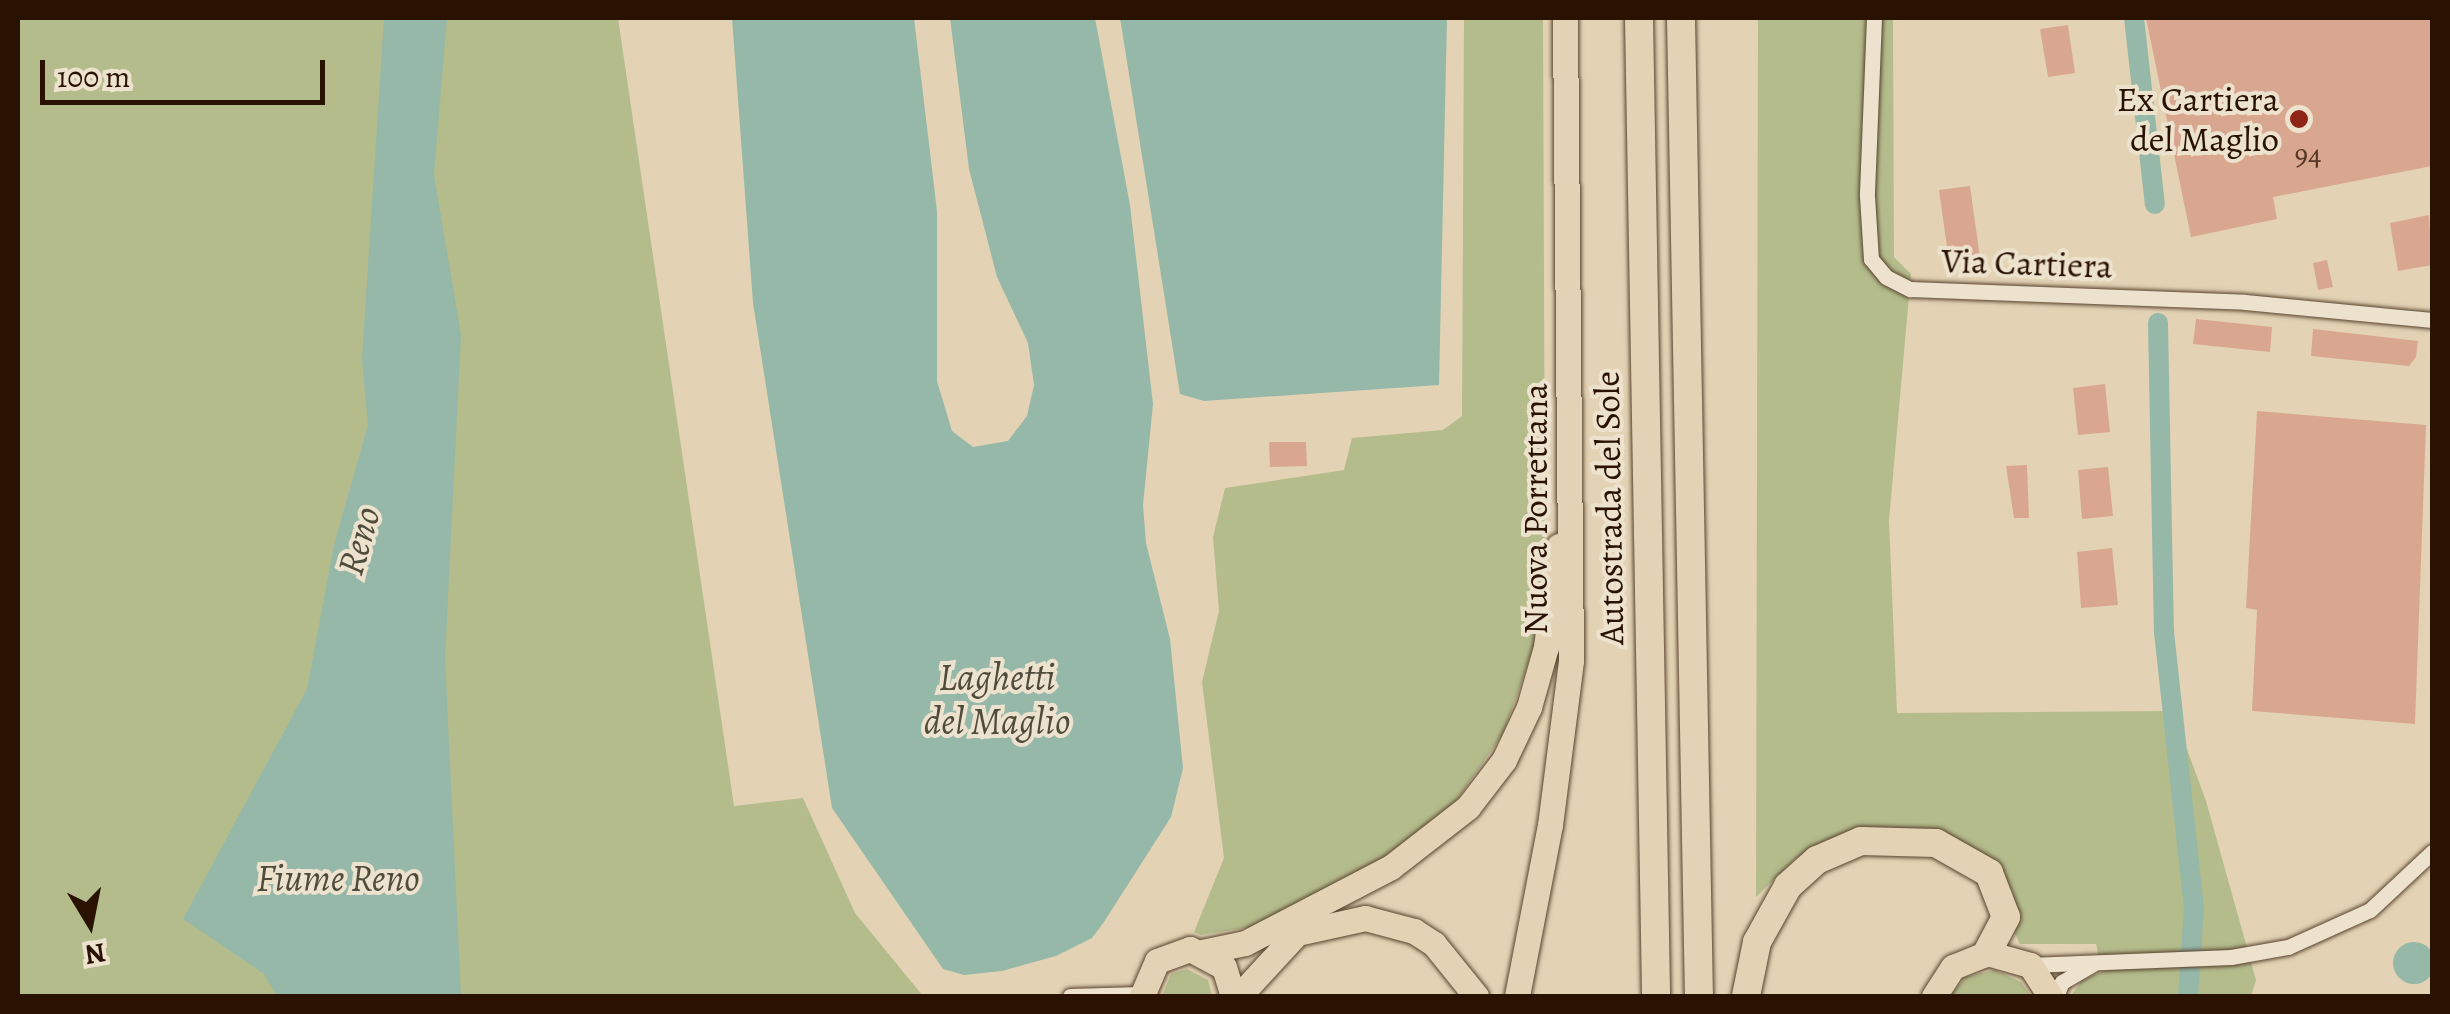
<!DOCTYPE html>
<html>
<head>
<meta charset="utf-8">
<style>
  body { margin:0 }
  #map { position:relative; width:2450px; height:1014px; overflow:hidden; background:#e3d3b4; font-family:Alegreya,serif }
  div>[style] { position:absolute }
  .green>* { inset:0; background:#b4bc8c }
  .water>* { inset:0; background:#96b8a9 }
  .round { border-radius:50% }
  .canal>* { height:20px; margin:-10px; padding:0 10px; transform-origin:10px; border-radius:10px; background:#96b8a9 }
  .building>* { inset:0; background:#d9a78f }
  .roads { filter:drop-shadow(0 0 2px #58422e) drop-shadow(0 0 2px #58422e) }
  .minor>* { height:15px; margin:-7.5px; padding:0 7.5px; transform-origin:7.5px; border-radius:7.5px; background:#ede2ce }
  .trunk>* { height:25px; margin:-12.5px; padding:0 12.5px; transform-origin:12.5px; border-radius:12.5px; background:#e3d3b4 }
  .motorway>* { height:28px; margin:-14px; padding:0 14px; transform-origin:14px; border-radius:14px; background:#e3d3b4 }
  .dots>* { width:28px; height:28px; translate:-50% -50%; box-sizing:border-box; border:5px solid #ede2ce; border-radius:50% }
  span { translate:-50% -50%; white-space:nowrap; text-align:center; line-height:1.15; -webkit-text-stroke:8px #ede2ce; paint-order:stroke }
  .number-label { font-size:30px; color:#553725 }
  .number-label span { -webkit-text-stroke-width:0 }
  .poi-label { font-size:35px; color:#291202 }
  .right { translate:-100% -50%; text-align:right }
  .street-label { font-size:35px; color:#291202 }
  .water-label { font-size:38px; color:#4f4c3c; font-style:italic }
  .frame { position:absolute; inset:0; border:20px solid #291202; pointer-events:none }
  .north { position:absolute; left:40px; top:874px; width:100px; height:100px; -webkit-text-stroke:8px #ede2ce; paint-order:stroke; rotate:170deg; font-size:28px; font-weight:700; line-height:40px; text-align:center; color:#291202 }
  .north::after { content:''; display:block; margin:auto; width:35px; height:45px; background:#291202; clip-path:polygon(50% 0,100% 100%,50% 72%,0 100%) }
  .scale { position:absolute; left:40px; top:60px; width:285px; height:45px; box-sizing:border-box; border:5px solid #291202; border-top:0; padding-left:12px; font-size:30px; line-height:35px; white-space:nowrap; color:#291202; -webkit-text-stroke:8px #ede2ce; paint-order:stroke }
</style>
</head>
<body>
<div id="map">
  <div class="green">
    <i style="clip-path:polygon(18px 18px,618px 18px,734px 806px,803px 798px,855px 913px,923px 996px,18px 996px)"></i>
    <i style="clip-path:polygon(1464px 18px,1543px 18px,1545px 543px,1534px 646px,1503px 734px,1456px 801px,1392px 853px,1251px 927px,1201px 935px,1194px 932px,1224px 858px,1202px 682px,1219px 611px,1213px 537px,1225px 488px,1344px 470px,1352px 438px,1443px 430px,1462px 416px)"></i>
    <i style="clip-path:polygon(1758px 18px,1893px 18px,1894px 257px,1911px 274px,1889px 520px,1897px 713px,2173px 711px,2206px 801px,2256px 980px,2251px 996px,2071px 996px,2082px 980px,2102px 972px,2096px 944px,2020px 944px,2012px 927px,2013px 892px,1979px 852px,1844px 834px,1796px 858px,1756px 897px)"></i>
    <i style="clip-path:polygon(1187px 969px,1208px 980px,1212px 996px,1162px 996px,1171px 974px)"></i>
    <i style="clip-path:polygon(1995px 970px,2021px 982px,2031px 996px,1950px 996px,1966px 977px)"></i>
  </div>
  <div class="water">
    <i style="clip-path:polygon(384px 18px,447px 18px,434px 175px,461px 335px,445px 658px,461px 996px,277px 996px,264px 974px,183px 919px,307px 689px,334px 545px,368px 425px,362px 359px)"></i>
    <i style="clip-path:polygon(732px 18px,914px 18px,937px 211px,937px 381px,952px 431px,973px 447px,1008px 441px,1027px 416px,1034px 385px,1028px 343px,997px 277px,969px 169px,950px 18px,1095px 18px,1130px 205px,1153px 404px,1143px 505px,1146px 543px,1170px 639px,1183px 768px,1171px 817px,1104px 922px,1092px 938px,1056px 956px,1002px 971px,964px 975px,943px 969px,832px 808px,753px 303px)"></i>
    <i style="clip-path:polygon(1120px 18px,1447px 18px,1439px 385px,1204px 401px,1180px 394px)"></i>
    <i class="round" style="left:2393px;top:942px;width:42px;height:42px"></i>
  </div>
  <div class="canal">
    <i style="left:2134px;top:18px;width:187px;rotate:83.6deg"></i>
    <i style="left:2158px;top:323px;width:309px;rotate:88.9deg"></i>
    <i style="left:2164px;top:632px;width:278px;rotate:83.8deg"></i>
    <i style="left:2194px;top:908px;width:88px;rotate:93.9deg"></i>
  </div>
  <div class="building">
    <i style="clip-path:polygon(2146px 18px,2432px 18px,2432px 166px,2273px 197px,2277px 219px,2191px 237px)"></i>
    <i style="clip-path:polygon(2068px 25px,2075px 73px,2048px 77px,2040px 29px)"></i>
    <i style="clip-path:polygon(1970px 186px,1980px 258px,1961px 262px,1947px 247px,1939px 190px)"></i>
    <i style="clip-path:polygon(2429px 215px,2432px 265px,2398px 271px,2390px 223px)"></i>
    <i style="clip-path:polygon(2327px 260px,2333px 287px,2318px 290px,2313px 263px)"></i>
    <i style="clip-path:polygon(2196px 319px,2272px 327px,2270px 352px,2193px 344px)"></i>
    <i style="clip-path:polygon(2313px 329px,2418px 341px,2416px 357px,2409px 366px,2311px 356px)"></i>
    <i style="clip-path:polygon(2105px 384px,2110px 432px,2078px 435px,2073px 388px)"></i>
    <i style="clip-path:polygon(2257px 411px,2426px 425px,2415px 724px,2252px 711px,2257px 610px,2246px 608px)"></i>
    <i style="clip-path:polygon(1269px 442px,1306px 442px,1307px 466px,1270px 467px)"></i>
    <i style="clip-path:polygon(2027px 465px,2029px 518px,2014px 518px,2006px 466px)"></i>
    <i style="clip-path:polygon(2108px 467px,2113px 516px,2082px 519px,2078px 470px)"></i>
    <i style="clip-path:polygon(2112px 548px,2118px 605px,2081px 608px,2077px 552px)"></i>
  </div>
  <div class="roads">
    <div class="minor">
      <i style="left:1874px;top:18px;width:178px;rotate:92.3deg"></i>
      <i style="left:1867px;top:196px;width:63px;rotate:86.4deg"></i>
      <i style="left:1871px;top:259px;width:23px;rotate:50deg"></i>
      <i style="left:1886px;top:277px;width:27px;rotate:27deg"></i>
      <i style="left:1910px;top:289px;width:335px;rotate:2.2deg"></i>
      <i style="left:2245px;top:302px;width:188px;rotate:5.5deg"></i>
      <i style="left:2030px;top:965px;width:201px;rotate:-2.3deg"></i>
      <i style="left:2231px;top:957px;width:58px;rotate:-10deg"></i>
      <i style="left:2288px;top:947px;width:90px;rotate:-24.3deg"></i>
      <i style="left:2370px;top:910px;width:85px;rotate:-43.1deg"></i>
      <i style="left:1070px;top:996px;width:72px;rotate:-1.6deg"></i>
      <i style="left:2056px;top:996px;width:15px;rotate:-67deg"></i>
      <i style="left:2062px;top:982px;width:36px;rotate:-30deg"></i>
    </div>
    <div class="trunk">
      <i style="left:1202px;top:952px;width:44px;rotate:-11.8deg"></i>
      <i style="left:1245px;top:943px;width:165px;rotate:-27.5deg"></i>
      <i style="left:1391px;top:867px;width:98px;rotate:-37.9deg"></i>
      <i style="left:1468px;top:807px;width:59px;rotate:-52.5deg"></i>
      <i style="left:1504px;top:760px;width:59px;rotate:-64.7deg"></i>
      <i style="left:1529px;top:707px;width:62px;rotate:-74.2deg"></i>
      <i style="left:1546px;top:647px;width:102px;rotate:-82.7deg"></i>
      <i style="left:1142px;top:996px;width:38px;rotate:-67deg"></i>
      <i style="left:1157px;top:961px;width:35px;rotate:-20deg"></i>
      <i style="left:1190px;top:949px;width:38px;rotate:28deg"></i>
      <i style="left:1224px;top:967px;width:30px;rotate:73deg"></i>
      <i style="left:1239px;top:996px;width:86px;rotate:-47.4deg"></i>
      <i style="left:1297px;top:933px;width:70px;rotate:-12.4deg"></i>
      <i style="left:1365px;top:918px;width:51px;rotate:14.9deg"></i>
      <i style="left:1414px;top:931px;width:24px;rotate:33deg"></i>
      <i style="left:1434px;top:944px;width:67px;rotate:51.1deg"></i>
      <i style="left:1517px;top:996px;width:174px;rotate:-79.1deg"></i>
      <i style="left:1550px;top:825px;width:166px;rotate:-82.7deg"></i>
      <i style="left:1571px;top:660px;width:642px;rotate:-90.54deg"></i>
      <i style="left:1934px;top:996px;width:35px;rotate:-57deg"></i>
      <i style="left:1953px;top:967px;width:37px;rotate:-22deg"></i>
      <i style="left:1987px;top:953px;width:45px;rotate:15.6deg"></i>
      <i style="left:2030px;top:965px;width:37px;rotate:57deg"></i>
    </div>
    <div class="motorway">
      <i style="left:1639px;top:18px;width:978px;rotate:89deg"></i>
      <i style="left:1681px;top:18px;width:978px;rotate:88.95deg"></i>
      <i style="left:1746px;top:996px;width:55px;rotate:-78.5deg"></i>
      <i style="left:1757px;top:942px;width:64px;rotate:-61deg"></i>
      <i style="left:1788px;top:886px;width:39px;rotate:-42deg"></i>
      <i style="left:1817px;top:860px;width:48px;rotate:-23.4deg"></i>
      <i style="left:1861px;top:841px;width:75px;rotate:1.5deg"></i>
      <i style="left:1936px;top:843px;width:61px;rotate:29.5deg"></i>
      <i style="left:1989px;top:873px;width:47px;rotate:68.9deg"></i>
      <i style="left:2006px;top:917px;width:41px;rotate:117.8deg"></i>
    </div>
  </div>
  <div class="dots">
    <i style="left:2299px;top:119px;background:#8f2418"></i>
  </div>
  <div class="number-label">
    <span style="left:2308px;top:155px">94</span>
  </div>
  <div class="poi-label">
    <span class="right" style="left:2279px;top:119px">Ex Cartiera<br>del Maglio</span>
  </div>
  <div class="street-label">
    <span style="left:2027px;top:263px;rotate:2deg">Via Cartiera</span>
    <span style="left:1609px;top:508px;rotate:-91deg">Autostrada del Sole</span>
    <span style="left:1535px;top:509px;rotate:-90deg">Nuova Porrettana</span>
  </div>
  <div class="water-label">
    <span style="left:359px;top:541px;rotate:-74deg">Reno</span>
    <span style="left:997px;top:700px">Laghetti<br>del Maglio</span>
    <span style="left:338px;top:879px">Fiume Reno</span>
  </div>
  <div class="frame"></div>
  <div class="north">N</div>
  <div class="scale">100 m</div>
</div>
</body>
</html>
